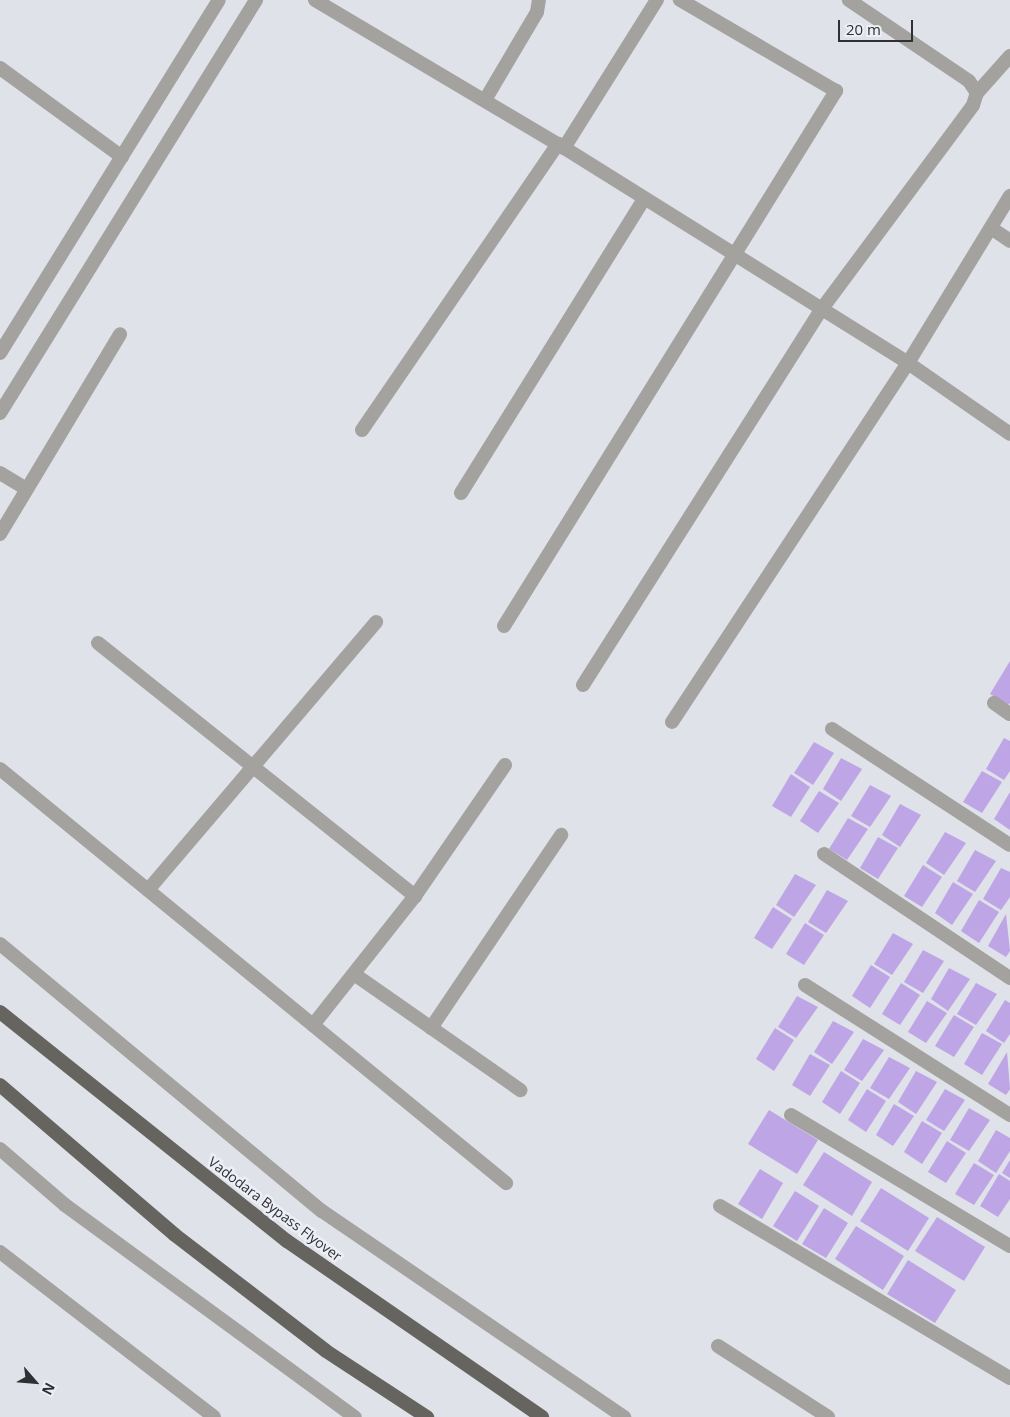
<!DOCTYPE html>
<html>
<head>
<meta charset="utf-8">
<style>
  body { margin:0 }
  #map { position:relative; width:1010px; height:1417px; overflow:hidden; background:#dfe2e9; font-family:"Open Sans",sans-serif }
  div>[style] { position:absolute }
  .building>* { inset:0; background:#bea5e5 }
  .service>* { height:14px; margin:-7px; padding:0 7px; transform-origin:7px; border-radius:7px; background:#a3a29f }
  .minor>* { height:14px; margin:-7px; padding:0 7px; transform-origin:7px; border-radius:7px; background:#a3a29f }
  .tertiary>* { height:14px; margin:-7px; padding:0 7px; transform-origin:7px; border-radius:7px; background:#a3a29f }
  .trunk>* { height:14px; margin:-7px; padding:0 7px; transform-origin:7px; border-radius:7px; background:#66645e }
  span { translate:-50% -50%; white-space:nowrap; text-align:center; line-height:1.15; -webkit-text-stroke:5px #eceff6; paint-order:stroke }
  .street-label { font-size:14px; color:#2f3033 }
  .north { position:absolute; left:10px; top:1357px; width:50px; height:50px; -webkit-text-stroke:4px #eceff6; paint-order:stroke; rotate:117deg; font-size:14px; font-weight:700; line-height:20px; text-align:center; color:#2f3033 }
  .north::after { content:''; display:block; margin:auto; width:18px; height:22px; background:#2f3033; clip-path:polygon(50% 0,100% 100%,50% 72%,0 100%) }
  .scale { position:absolute; left:838px; top:20px; width:75px; height:22px; box-sizing:border-box; border:2px solid #2f3033; border-top:0; padding-left:6px; font-size:15px; line-height:18px; white-space:nowrap; color:#2f3033; -webkit-text-stroke:4px #eceff6; paint-order:stroke }
</style>
</head>
<body>
<div id="map">
  <div class="building">
    <i style="clip-path:polygon(1010px 661px,1010px 703px,1008px 705px,990px 694px)"></i>
    <i style="clip-path:polygon(1004px 738px,1010px 741px,1010px 771px,1004px 780px,986px 769px)"></i>
    <i style="clip-path:polygon(814px 742px,834px 753px,813px 785px,794px 773px)"></i>
    <i style="clip-path:polygon(841px 758px,862px 769px,841px 801px,823px 789px)"></i>
    <i style="clip-path:polygon(982px 771px,1002px 782px,982px 813px,963px 802px)"></i>
    <i style="clip-path:polygon(791px 774px,810px 787px,791px 817px,772px 806px)"></i>
    <i style="clip-path:polygon(870px 785px,891px 796px,870px 827px,851px 816px)"></i>
    <i style="clip-path:polygon(819px 791px,839px 803px,818px 833px,800px 821px)"></i>
    <i style="clip-path:polygon(1010px 792px,1010px 830px,994px 819px)"></i>
    <i style="clip-path:polygon(900px 804px,921px 815px,900px 847px,882px 835px)"></i>
    <i style="clip-path:polygon(848px 818px,868px 829px,847px 860px,829px 849px)"></i>
    <i style="clip-path:polygon(945px 832px,966px 843px,944px 875px,926px 863px)"></i>
    <i style="clip-path:polygon(878px 837px,898px 848px,878px 879px,860px 868px)"></i>
    <i style="clip-path:polygon(975px 850px,996px 861px,975px 892px,957px 881px)"></i>
    <i style="clip-path:polygon(923px 865px,942px 877px,922px 907px,904px 896px)"></i>
    <i style="clip-path:polygon(1001px 868px,1010px 872px,1010px 897px,1001px 910px,983px 899px)"></i>
    <i style="clip-path:polygon(795px 874px,816px 885px,794px 917px,776px 905px)"></i>
    <i style="clip-path:polygon(953px 882px,973px 894px,952px 925px,935px 913px)"></i>
    <i style="clip-path:polygon(827px 890px,848px 901px,826px 933px,808px 922px)"></i>
    <i style="clip-path:polygon(979px 900px,999px 912px,979px 943px,961px 931px)"></i>
    <i style="clip-path:polygon(773px 907px,792px 919px,772px 949px,754px 938px)"></i>
    <i style="clip-path:polygon(1006px 914px,1010px 951px,1006px 957px,988px 946px)"></i>
    <i style="clip-path:polygon(805px 923px,824px 935px,804px 965px,786px 954px)"></i>
    <i style="clip-path:polygon(893px 933px,913px 944px,892px 975px,874px 964px)"></i>
    <i style="clip-path:polygon(923px 950px,944px 961px,923px 993px,904px 982px)"></i>
    <i style="clip-path:polygon(871px 965px,890px 977px,870px 1008px,852px 996px)"></i>
    <i style="clip-path:polygon(949px 968px,970px 979px,948px 1011px,931px 999px)"></i>
    <i style="clip-path:polygon(901px 983px,920px 995px,900px 1025px,882px 1014px)"></i>
    <i style="clip-path:polygon(976px 983px,997px 994px,976px 1025px,957px 1014px)"></i>
    <i style="clip-path:polygon(797px 996px,818px 1007px,796px 1038px,778px 1027px)"></i>
    <i style="clip-path:polygon(1005px 1000px,1010px 1003px,1010px 1034px,1004px 1043px,986px 1031px)"></i>
    <i style="clip-path:polygon(927px 1001px,947px 1013px,926px 1043px,908px 1032px)"></i>
    <i style="clip-path:polygon(954px 1015px,974px 1027px,954px 1057px,935px 1046px)"></i>
    <i style="clip-path:polygon(833px 1021px,854px 1032px,832px 1064px,814px 1052px)"></i>
    <i style="clip-path:polygon(775px 1028px,794px 1040px,774px 1071px,756px 1059px)"></i>
    <i style="clip-path:polygon(982px 1033px,1002px 1044px,982px 1075px,964px 1064px)"></i>
    <i style="clip-path:polygon(863px 1039px,884px 1050px,862px 1081px,844px 1070px)"></i>
    <i style="clip-path:polygon(1007px 1052px,1010px 1089px,1006px 1095px,988px 1084px)"></i>
    <i style="clip-path:polygon(810px 1054px,830px 1065px,810px 1096px,792px 1085px)"></i>
    <i style="clip-path:polygon(889px 1057px,910px 1068px,889px 1099px,870px 1088px)"></i>
    <i style="clip-path:polygon(841px 1071px,860px 1083px,840px 1114px,822px 1102px)"></i>
    <i style="clip-path:polygon(916px 1071px,937px 1082px,916px 1114px,898px 1102px)"></i>
    <i style="clip-path:polygon(867px 1089px,886px 1101px,866px 1132px,848px 1120px)"></i>
    <i style="clip-path:polygon(945px 1089px,965px 1100px,944px 1131px,926px 1120px)"></i>
    <i style="clip-path:polygon(894px 1104px,914px 1116px,893px 1146px,876px 1135px)"></i>
    <i style="clip-path:polygon(969px 1108px,990px 1120px,969px 1151px,950px 1140px)"></i>
    <i style="clip-path:polygon(769px 1110px,818px 1140px,797px 1174px,748px 1144px)"></i>
    <i style="clip-path:polygon(922px 1121px,942px 1133px,922px 1164px,904px 1152px)"></i>
    <i style="clip-path:polygon(996px 1130px,1010px 1138px,1010px 1151px,996px 1173px,978px 1161px)"></i>
    <i style="clip-path:polygon(947px 1141px,966px 1153px,946px 1183px,928px 1172px)"></i>
    <i style="clip-path:polygon(824px 1152px,872px 1182px,852px 1216px,803px 1185px)"></i>
    <i style="clip-path:polygon(1010px 1160px,1010px 1178px,1002px 1173px)"></i>
    <i style="clip-path:polygon(974px 1163px,994px 1175px,974px 1205px,955px 1194px)"></i>
    <i style="clip-path:polygon(760px 1169px,783px 1183px,762px 1219px,738px 1204px)"></i>
    <i style="clip-path:polygon(999px 1174px,1010px 1181px,1010px 1199px,998px 1217px,980px 1206px)"></i>
    <i style="clip-path:polygon(881px 1188px,929px 1218px,908px 1251px,860px 1221px)"></i>
    <i style="clip-path:polygon(795px 1191px,819px 1206px,797px 1241px,773px 1226px)"></i>
    <i style="clip-path:polygon(824px 1208px,848px 1223px,826px 1258px,802px 1244px)"></i>
    <i style="clip-path:polygon(937px 1217px,985px 1247px,964px 1281px,915px 1251px)"></i>
    <i style="clip-path:polygon(856px 1226px,904px 1256px,883px 1290px,835px 1259px)"></i>
    <i style="clip-path:polygon(908px 1260px,956px 1290px,935px 1323px,887px 1294px)"></i>
  </div>
  <div class="service">
    <i style="left:0;top:68px;width:151px;rotate:36.1deg"></i>
    <i style="left:0;top:473px;width:31px;rotate:31deg"></i>
    <i style="left:0;top:534px;width:233px;rotate:-59deg"></i>
    <i style="left:98px;top:643px;width:406px;rotate:38.6deg"></i>
    <i style="left:0;top:769px;width:654px;rotate:39.29deg"></i>
    <i style="left:148px;top:890px;width:352px;rotate:-49.6deg"></i>
    <i style="left:354px;top:974px;width:203px;rotate:34.9deg"></i>
    <i style="left:313px;top:1025px;width:164px;rotate:-51.7deg"></i>
    <i style="left:415px;top:896px;width:159px;rotate:-55.5deg"></i>
    <i style="left:431px;top:1028px;width:233px;rotate:-56deg"></i>
  </div>
  <div class="minor">
    <i style="left:315px;top:0;width:282px;rotate:30.7deg"></i>
    <i style="left:558px;top:144px;width:413px;rotate:32deg"></i>
    <i style="left:908px;top:363px;width:124px;rotate:34.8deg"></i>
    <i style="left:977px;top:93px;width:50px;rotate:-48.3deg"></i>
    <i style="left:485px;top:100px;width:102px;rotate:-59.4deg"></i>
    <i style="left:537px;top:12px;width:12px;rotate:-81deg"></i>
    <i style="left:564px;top:148px;width:175px;rotate:-57.9deg"></i>
    <i style="left:991px;top:228px;width:23px;rotate:34deg"></i>
    <i style="left:362px;top:430px;width:347px;rotate:-55.6deg"></i>
    <i style="left:461px;top:493px;width:346px;rotate:-58.1deg"></i>
    <i style="left:504px;top:626px;width:630px;rotate:-58.18deg"></i>
    <i style="left:836px;top:91px;width:181px;rotate:-149.7deg"></i>
    <i style="left:583px;top:685px;width:444px;rotate:-57.6deg"></i>
    <i style="left:821px;top:310px;width:255px;rotate:-53.4deg"></i>
    <i style="left:973px;top:105px;width:13px;rotate:-72deg"></i>
    <i style="left:977px;top:93px;width:14px;rotate:-124deg"></i>
    <i style="left:969px;top:81px;width:145px;rotate:-146deg"></i>
    <i style="left:994px;top:703px;width:19px;rotate:35deg"></i>
    <i style="left:672px;top:722px;width:430px;rotate:-56.7deg"></i>
    <i style="left:908px;top:363px;width:196px;rotate:-58.6deg"></i>
    <i style="left:832px;top:729px;width:212px;rotate:33.1deg"></i>
    <i style="left:824px;top:854px;width:224px;rotate:33.7deg"></i>
    <i style="left:805px;top:985px;width:243px;rotate:32.4deg"></i>
    <i style="left:791px;top:1115px;width:255px;rotate:30.9deg"></i>
    <i style="left:720px;top:1206px;width:337px;rotate:30.7deg"></i>
    <i style="left:0;top:1252px;width:270px;rotate:37.6deg"></i>
    <i style="left:718px;top:1346px;width:131px;rotate:32.8deg"></i>
  </div>
  <div class="tertiary">
    <i style="left:0;top:353px;width:415px;rotate:-58.2deg"></i>
    <i style="left:0;top:413px;width:486px;rotate:-58.2deg"></i>
    <i style="left:0;top:944px;width:418px;rotate:39.7deg"></i>
    <i style="left:322px;top:1211px;width:366px;rotate:34.3deg"></i>
    <i style="left:0;top:1149px;width:86px;rotate:40.7deg"></i>
    <i style="left:65px;top:1205px;width:359px;rotate:36.2deg"></i>
  </div>
  <div class="trunk">
    <i style="left:0;top:1012px;width:367px;rotate:38.6deg"></i>
    <i style="left:287px;top:1241px;width:310px;rotate:34.6deg"></i>
    <i style="left:0;top:1085px;width:230px;rotate:40.6deg"></i>
    <i style="left:175px;top:1235px;width:190px;rotate:37.5deg"></i>
    <i style="left:326px;top:1351px;width:121px;rotate:33.2deg"></i>
  </div>
  <div class="street-label">
    <span style="left:275px;top:1209px;rotate:37deg">Vadodara Bypass Flyover</span>
  </div>
  <div class="north">N</div>
  <div class="scale">20 m</div>
</div>
</body>
</html>
